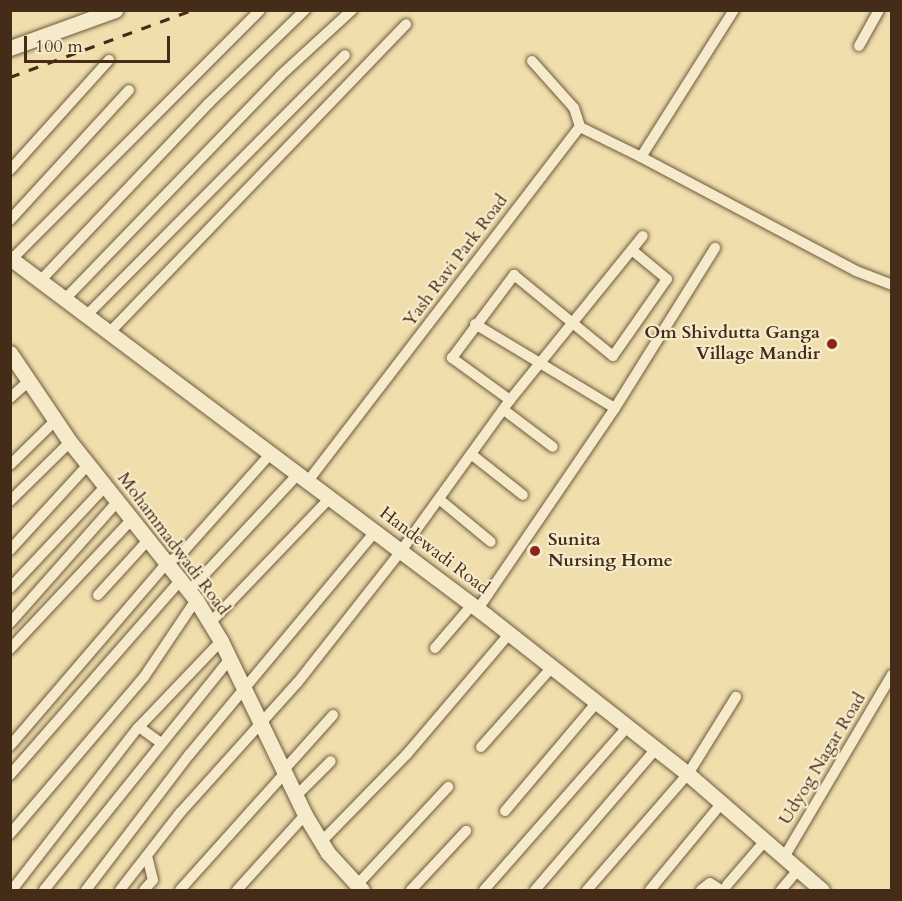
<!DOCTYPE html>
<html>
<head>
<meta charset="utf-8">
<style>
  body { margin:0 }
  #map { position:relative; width:902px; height:901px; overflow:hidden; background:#f0dfad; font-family:Cardo,serif }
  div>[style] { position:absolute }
  .roads { filter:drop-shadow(0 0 2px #6f593e) drop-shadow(0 0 2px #6f593e) }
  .street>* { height:10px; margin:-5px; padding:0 5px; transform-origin:5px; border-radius:5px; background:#f5eaca }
  .secondary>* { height:15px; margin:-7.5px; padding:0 7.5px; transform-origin:7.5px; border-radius:7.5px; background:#f5eaca }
  .rail>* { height:3px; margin-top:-1.5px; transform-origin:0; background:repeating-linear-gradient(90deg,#442c19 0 10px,transparent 0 20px) }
  .dots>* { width:16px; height:16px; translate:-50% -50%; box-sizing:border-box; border:3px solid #f5eaca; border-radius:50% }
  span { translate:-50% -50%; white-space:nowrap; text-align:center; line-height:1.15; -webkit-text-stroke:4.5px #f5eaca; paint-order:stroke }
  .street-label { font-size:18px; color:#442c19 }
  .poi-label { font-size:18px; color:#442c19; font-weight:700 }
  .right { translate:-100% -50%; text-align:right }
  .left { translate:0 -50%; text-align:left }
  .frame { position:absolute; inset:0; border:12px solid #442c19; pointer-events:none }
  .scale { position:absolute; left:24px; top:36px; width:146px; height:27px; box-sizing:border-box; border:3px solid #442c19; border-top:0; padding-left:8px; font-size:18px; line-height:21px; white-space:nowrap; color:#442c19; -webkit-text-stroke:4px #f5eaca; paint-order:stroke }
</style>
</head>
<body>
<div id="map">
  <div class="roads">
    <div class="street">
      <i style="left:859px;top:46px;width:41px;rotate:-60.9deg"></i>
      <i style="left:532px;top:61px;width:63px;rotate:48.2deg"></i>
      <i style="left:574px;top:108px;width:20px;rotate:72deg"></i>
      <i style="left:580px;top:127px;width:68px;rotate:26.2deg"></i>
      <i style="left:641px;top:157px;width:174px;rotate:-57.7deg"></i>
      <i style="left:641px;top:157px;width:243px;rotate:27.9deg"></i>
      <i style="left:856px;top:271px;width:39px;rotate:21deg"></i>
      <i style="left:10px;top:170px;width:148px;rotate:-48deg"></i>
      <i style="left:10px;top:220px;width:176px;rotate:-47.5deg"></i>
      <i style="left:12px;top:259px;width:351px;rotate:-45.1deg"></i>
      <i style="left:41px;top:280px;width:244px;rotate:-46.5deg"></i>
      <i style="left:209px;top:103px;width:134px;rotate:-44.1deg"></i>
      <i style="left:65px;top:299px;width:310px;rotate:-46deg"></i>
      <i style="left:280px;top:76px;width:98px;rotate:-42.5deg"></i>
      <i style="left:87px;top:315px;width:366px;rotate:-45.2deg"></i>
      <i style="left:475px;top:324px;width:163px;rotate:31deg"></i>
      <i style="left:110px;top:332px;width:427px;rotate:-46.1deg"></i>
      <i style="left:10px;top:398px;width:25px;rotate:-42deg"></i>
      <i style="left:510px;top:400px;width:72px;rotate:-144.1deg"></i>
      <i style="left:452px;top:358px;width:104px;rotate:-53.2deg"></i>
      <i style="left:514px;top:275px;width:128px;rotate:39.3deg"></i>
      <i style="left:613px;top:356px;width:94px;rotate:-55deg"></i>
      <i style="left:667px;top:279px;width:45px;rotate:-140.4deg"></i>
      <i style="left:504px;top:410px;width:61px;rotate:37.1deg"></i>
      <i style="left:471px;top:454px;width:66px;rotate:38.3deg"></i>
      <i style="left:10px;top:465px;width:63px;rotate:-44.4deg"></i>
      <i style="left:308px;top:481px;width:446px;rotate:-52.5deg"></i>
      <i style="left:439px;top:499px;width:67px;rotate:39.6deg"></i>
      <i style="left:10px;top:501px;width:84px;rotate:-44.5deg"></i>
      <i style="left:10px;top:550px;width:115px;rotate:-47.5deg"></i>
      <i style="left:10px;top:588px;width:139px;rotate:-46.8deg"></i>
      <i style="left:189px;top:591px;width:160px;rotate:-47deg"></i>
      <i style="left:98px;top:595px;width:74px;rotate:-47.7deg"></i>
      <i style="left:478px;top:609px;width:243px;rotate:-55.7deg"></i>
      <i style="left:615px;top:408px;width:189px;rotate:-58deg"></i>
      <i style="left:10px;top:623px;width:162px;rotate:-48.5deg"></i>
      <i style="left:210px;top:623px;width:173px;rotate:-46.2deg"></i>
      <i style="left:435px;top:648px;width:57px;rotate:-49.3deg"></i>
      <i style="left:10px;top:649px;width:177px;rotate:-46.8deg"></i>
      <i style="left:139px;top:727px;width:26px;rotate:36deg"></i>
      <i style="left:10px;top:746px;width:240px;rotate:-49.4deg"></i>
      <i style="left:166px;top:564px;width:19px;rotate:-35deg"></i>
      <i style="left:182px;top:553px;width:134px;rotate:-48.3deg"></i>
      <i style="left:481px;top:747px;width:107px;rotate:-48.4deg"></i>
      <i style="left:283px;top:771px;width:75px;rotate:-48.2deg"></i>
      <i style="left:10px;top:775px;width:257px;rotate:-48.8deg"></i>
      <i style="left:296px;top:796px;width:49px;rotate:-45deg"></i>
      <i style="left:505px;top:811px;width:143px;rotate:-49.8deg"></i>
      <i style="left:10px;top:834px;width:206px;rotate:-49.5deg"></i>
      <i style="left:144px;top:677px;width:93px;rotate:-56deg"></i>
      <i style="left:321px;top:842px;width:123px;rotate:-45.7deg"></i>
      <i style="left:407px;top:754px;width:157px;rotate:-49.6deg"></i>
      <i style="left:783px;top:859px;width:214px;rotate:-59.4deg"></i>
      <i style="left:357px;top:885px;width:134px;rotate:-47.1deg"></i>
      <i style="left:727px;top:885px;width:57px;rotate:-49.3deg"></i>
      <i style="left:12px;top:890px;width:204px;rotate:-52.2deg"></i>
      <i style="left:137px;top:729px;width:122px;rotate:-46.3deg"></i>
      <i style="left:44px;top:890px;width:297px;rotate:-51.2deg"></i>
      <i style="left:86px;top:890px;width:170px;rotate:-52.7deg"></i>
      <i style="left:189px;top:755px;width:290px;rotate:-50.2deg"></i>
      <i style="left:120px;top:890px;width:98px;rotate:-52.1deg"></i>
      <i style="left:180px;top:813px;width:176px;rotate:-48deg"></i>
      <i style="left:298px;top:682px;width:167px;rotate:-51.8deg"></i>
      <i style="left:401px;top:551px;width:186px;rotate:-54.2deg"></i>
      <i style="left:510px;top:400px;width:211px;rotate:-51deg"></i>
      <i style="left:144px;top:890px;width:13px;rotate:-48deg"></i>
      <i style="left:153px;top:880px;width:25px;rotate:-104deg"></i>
      <i style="left:180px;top:890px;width:156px;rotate:-48.1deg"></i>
      <i style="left:237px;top:890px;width:101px;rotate:-47.8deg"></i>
      <i style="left:411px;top:890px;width:81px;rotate:-47deg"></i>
      <i style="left:484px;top:890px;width:218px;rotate:-48.7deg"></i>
      <i style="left:535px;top:890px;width:186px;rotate:-49.4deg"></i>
      <i style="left:587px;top:890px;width:154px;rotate:-49deg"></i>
      <i style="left:688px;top:774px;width:91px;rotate:-58.1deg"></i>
      <i style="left:650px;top:890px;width:112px;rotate:-50.5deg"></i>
      <i style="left:701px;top:890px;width:11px;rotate:-38deg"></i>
      <i style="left:710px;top:883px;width:13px;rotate:32deg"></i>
      <i style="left:781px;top:890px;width:25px;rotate:-50deg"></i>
    </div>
    <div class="secondary">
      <i style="left:10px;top:48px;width:112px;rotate:-19.9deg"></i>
      <i style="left:10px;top:258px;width:596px;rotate:36.89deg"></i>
      <i style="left:487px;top:616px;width:256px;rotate:38.2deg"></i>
      <i style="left:688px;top:774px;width:177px;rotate:40.9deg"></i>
      <i style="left:10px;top:353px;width:107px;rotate:56deg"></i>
      <i style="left:70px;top:442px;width:202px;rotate:51.4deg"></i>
      <i style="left:196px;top:600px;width:48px;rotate:58.6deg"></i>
      <i style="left:221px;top:641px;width:193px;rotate:64.2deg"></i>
      <i style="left:305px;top:815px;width:44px;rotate:58.8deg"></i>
      <i style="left:328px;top:853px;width:50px;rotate:47.4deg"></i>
    </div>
  </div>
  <div class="rail">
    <i style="left:10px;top:77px;width:194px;rotate:-20.2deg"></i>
  </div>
  <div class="dots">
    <i style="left:832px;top:344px;background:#8f2418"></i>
    <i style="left:535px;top:551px;background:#8f2418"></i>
  </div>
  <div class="street-label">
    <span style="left:456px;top:261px;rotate:-53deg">Yash Ravi Park Road</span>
    <span style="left:173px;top:544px;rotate:53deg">Mohammadwadi Road</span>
    <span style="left:434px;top:551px;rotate:37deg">Handewadi Road</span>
    <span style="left:823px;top:759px;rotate:-59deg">Udyog Nagar Road</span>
  </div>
  <div class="poi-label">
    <span class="right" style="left:820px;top:344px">Om Shivdutta Ganga<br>Village Mandir</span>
    <span class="left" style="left:548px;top:551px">Sunita<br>Nursing Home</span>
  </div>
  <div class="frame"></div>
  <div class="scale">100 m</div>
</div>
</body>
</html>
